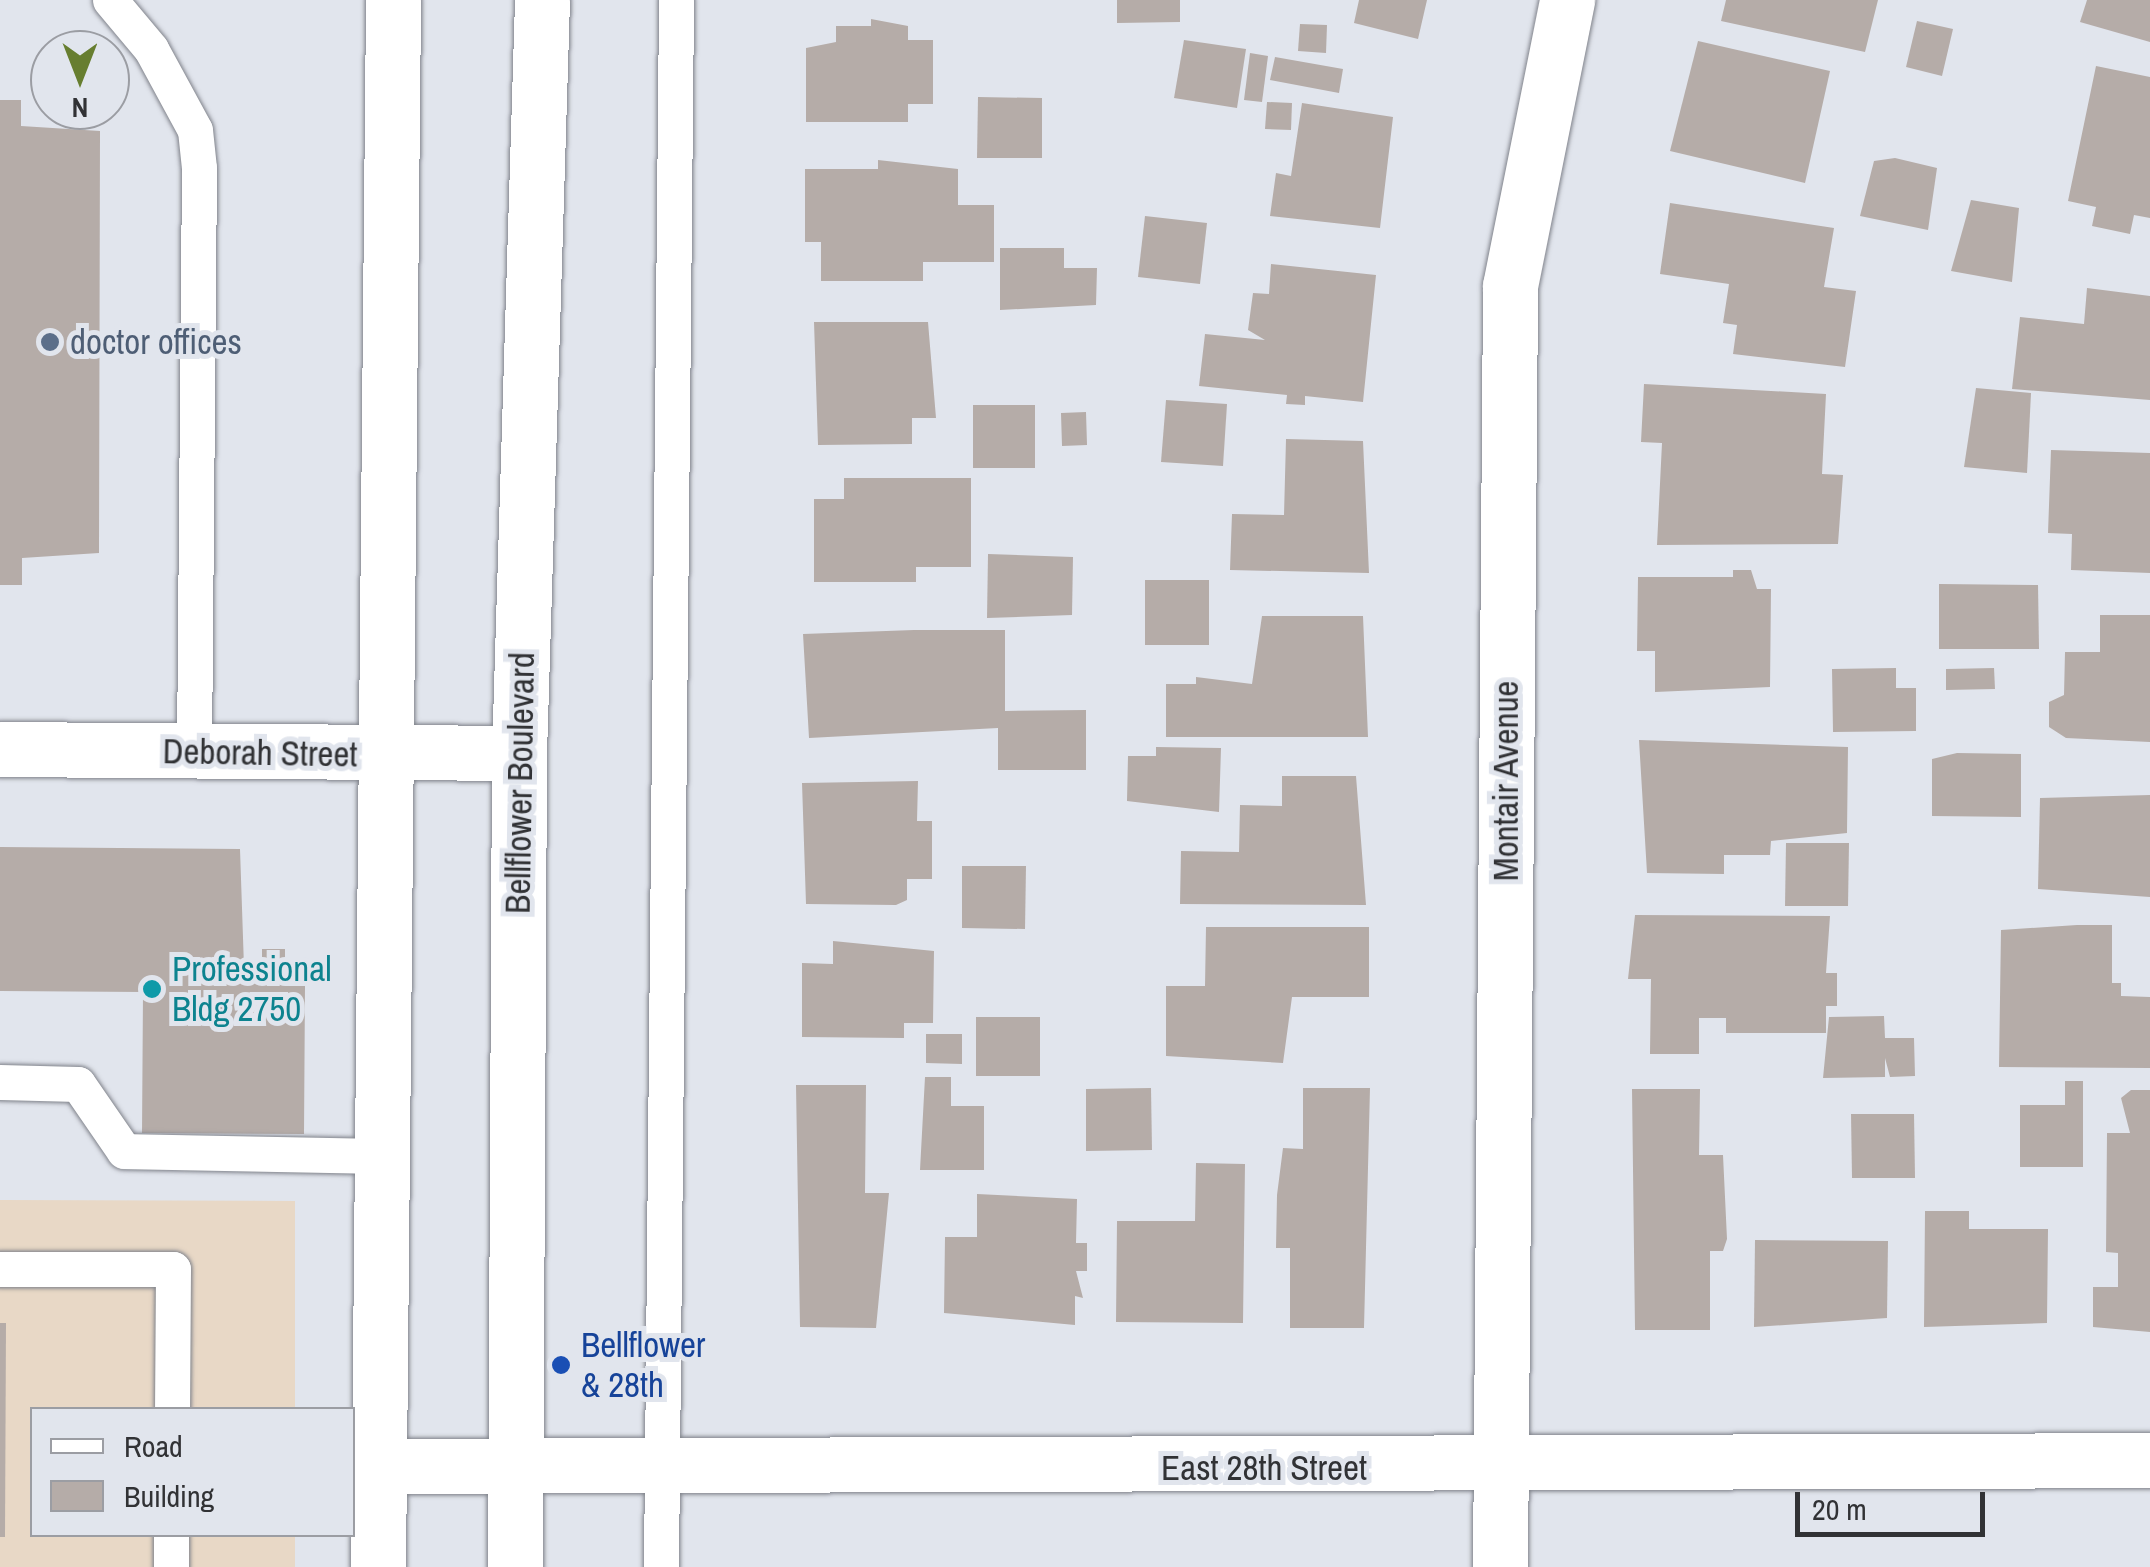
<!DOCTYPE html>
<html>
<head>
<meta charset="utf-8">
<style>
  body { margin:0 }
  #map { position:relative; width:2150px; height:1567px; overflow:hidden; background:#e1e5ed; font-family:"Archivo Narrow",sans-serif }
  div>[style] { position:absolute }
  .commercial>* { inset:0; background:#e8d8c6 }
  .building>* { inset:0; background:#b5aca8 }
  .roads { filter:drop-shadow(0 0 2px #80838b) drop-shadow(0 0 2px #80838b) }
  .service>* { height:35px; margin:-17.5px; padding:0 17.5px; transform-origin:17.5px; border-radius:17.5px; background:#fff }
  .minor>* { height:55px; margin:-27.5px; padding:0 27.5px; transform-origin:27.5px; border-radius:27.5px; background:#fff }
  .tertiary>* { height:55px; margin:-27.5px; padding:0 27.5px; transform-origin:27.5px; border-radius:27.5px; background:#fff }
  .secondary>* { height:55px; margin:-27.5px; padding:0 27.5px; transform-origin:27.5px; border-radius:27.5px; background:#fff }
  .dots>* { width:28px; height:28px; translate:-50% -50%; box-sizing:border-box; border:5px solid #e1e5ed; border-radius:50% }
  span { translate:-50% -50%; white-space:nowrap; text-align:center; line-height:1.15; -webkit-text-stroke:10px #e1e5ed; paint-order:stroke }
  .service-label { font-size:35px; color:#4e5e75 }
  .left { translate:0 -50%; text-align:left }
  .street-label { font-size:35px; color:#313235 }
  .culture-label { font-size:35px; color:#0d838f }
  .transit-label { font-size:35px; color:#164399 }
  .legend { position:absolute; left:30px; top:1407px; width:325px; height:130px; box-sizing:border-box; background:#e1e5ed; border:2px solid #9b9da3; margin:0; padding:12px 18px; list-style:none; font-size:30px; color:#313235 }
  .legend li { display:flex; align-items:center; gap:20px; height:50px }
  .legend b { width:50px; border:2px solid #9b9da3 }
  .north { position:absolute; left:30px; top:30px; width:100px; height:100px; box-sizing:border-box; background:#e1e5ed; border:2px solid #9b9da3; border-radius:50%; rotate:180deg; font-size:28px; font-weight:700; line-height:40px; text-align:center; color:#313235 }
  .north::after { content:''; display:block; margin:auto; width:35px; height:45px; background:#677e30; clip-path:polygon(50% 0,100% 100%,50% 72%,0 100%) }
  .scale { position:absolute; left:1795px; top:1492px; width:190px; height:45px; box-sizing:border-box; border:5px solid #313235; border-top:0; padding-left:12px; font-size:30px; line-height:35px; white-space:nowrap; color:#313235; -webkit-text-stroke:8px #e1e5ed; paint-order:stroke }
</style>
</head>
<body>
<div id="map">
  <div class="commercial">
    <i style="clip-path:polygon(0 1200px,295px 1201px,295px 1409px,32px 1410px,32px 1534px,295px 1535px,295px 1567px,0 1567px)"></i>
  </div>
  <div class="building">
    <i style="clip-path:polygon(1117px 0,1180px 0,1180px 22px,1117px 23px)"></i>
    <i style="clip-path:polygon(1359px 0,1427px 0,1418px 39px,1354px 23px)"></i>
    <i style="clip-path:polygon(1726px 0,1878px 0,1865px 52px,1721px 21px)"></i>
    <i style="clip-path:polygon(2087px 0,2150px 0,2150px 42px,2080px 22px)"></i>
    <i style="clip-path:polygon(871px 19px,908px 26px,908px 40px,933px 40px,933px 104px,908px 104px,908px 122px,806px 122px,806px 48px,836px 42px,836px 26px,871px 26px)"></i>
    <i style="clip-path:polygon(1917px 21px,1953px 29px,1942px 76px,1906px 67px)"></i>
    <i style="clip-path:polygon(1300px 24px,1327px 25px,1326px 53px,1298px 51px)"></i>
    <i style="clip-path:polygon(1184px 40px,1246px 49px,1237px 108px,1174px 98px)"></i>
    <i style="clip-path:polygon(1698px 41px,1830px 71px,1805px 183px,1670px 151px)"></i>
    <i style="clip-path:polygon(1250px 53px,1268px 56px,1262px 102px,1244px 100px)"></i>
    <i style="clip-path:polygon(1275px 57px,1343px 69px,1339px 93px,1270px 80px)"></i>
    <i style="clip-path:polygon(2096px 66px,2150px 77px,2150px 218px,2134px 215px,2130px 234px,2092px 226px,2096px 207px,2068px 201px)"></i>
    <i style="clip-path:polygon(978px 97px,1042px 98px,1042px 158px,977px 158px)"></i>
    <i style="clip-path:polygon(0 100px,21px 100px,21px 126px,100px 131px,99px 553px,22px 558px,22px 585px,0 585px)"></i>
    <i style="clip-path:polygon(1267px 102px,1292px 103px,1291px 130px,1265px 129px)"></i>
    <i style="clip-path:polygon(1302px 103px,1393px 117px,1380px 228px,1270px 216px,1276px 173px,1291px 176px)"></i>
    <i style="clip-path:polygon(1895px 158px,1937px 168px,1928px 230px,1860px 216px,1874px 161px)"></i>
    <i style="clip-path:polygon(878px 160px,958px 169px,958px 205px,994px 205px,994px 262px,923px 262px,923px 281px,821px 281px,821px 242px,805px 242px,805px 169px,878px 169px)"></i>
    <i style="clip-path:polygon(1971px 200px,2019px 208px,2012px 282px,1951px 271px)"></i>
    <i style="clip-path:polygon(1670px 203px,1834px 228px,1824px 287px,1856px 291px,1845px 367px,1733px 354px,1737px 325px,1723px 323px,1729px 284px,1660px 274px)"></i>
    <i style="clip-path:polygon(1145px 216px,1207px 223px,1200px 284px,1138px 277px)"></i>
    <i style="clip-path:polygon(1000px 248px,1064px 248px,1064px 268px,1097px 268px,1096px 305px,1000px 310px)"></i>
    <i style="clip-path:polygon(1271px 264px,1376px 275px,1363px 402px,1305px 396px,1305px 405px,1286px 404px,1287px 395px,1199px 386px,1205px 334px,1265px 340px,1248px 330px,1253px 293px,1269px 294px)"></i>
    <i style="clip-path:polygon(2087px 288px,2150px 296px,2150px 400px,2012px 389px,2020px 317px,2084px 324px)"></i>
    <i style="clip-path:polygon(814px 322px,928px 322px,936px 418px,912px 418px,912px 444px,818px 445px)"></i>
    <i style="clip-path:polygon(1644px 384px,1826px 394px,1822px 474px,1843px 475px,1838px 544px,1657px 545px,1662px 443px,1641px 442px)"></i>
    <i style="clip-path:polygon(1976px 388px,2031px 393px,2027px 473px,1964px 467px)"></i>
    <i style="clip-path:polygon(1166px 400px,1227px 404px,1223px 466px,1161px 462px)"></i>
    <i style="clip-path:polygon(973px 405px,1035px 405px,1035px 468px,973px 468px)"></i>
    <i style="clip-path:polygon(1086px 412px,1087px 445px,1062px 446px,1061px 413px)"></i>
    <i style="clip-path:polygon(1286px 439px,1363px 441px,1369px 573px,1230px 570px,1232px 514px,1284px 515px)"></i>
    <i style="clip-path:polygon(2051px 450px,2150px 453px,2150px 573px,2071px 570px,2072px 534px,2048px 533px)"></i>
    <i style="clip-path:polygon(844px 478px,971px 478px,971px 567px,916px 567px,916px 582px,814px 582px,814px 499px,844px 499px)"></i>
    <i style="clip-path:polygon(988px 554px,1073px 557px,1072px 615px,987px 618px)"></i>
    <i style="clip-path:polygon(1733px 570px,1751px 570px,1757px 589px,1771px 589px,1770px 687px,1655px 692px,1655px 651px,1637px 651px,1638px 577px,1733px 577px)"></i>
    <i style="clip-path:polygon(1145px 580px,1209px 580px,1209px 645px,1145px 645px)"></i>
    <i style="clip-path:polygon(1939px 584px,2038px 585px,2039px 649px,1939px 649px)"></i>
    <i style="clip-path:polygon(2100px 615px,2150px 615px,2150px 742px,2066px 738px,2049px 727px,2049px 702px,2064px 695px,2065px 652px,2100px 652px)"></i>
    <i style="clip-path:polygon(1262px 616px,1363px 616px,1368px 737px,1166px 737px,1166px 684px,1196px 684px,1196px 677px,1252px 684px)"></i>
    <i style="clip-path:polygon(914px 630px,1005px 630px,1005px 711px,1086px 710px,1086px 770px,998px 770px,998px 728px,809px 738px,803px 634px)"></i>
    <i style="clip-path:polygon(1896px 668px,1896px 688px,1916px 688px,1916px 731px,1833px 732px,1832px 669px)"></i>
    <i style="clip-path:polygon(1994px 668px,1995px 689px,1946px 690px,1946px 669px)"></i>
    <i style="clip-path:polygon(1639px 740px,1848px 747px,1847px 833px,1771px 841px,1770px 855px,1724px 855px,1724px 874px,1647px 873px)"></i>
    <i style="clip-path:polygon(1156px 747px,1221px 748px,1219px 812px,1127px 801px,1128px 756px,1156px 756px)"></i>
    <i style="clip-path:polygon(1957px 753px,2021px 754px,2021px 817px,1932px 816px,1932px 759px)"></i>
    <i style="clip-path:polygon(1282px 776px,1356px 776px,1366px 905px,1180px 904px,1181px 851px,1239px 852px,1240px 805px,1282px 806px)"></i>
    <i style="clip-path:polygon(918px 781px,917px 821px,932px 821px,932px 879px,907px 879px,907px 900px,896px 905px,806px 904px,802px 783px)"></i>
    <i style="clip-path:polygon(2150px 795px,2150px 897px,2038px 889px,2040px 798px)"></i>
    <i style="clip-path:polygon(1786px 843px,1849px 843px,1848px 906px,1785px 906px)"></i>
    <i style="clip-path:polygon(0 847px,240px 849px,244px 967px,262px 967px,262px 949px,285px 949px,285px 986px,305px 986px,304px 1134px,142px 1133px,143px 992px,0 991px)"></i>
    <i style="clip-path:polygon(962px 866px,1026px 866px,1025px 929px,962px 928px)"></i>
    <i style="clip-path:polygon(1635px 915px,1830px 916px,1826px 973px,1837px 973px,1837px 1006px,1826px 1006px,1826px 1033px,1726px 1033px,1726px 1018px,1699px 1018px,1699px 1054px,1650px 1054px,1651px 979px,1628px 979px)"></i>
    <i style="clip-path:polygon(2077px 925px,2112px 925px,2112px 983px,2121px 983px,2121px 996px,2150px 997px,2150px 1068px,1999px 1067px,2001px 930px)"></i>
    <i style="clip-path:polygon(1206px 927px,1369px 927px,1369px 997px,1292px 997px,1283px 1063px,1166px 1056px,1166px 986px,1205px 986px)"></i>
    <i style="clip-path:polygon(833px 941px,934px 951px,933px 1023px,904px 1023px,904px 1038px,802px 1037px,802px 963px,833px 964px)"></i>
    <i style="clip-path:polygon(1884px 1016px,1885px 1038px,1914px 1038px,1915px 1076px,1890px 1077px,1885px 1058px,1885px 1077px,1823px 1078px,1829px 1017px)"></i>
    <i style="clip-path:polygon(976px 1017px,1040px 1017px,1040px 1076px,976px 1076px)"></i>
    <i style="clip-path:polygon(926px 1034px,962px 1034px,962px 1064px,926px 1063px)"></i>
    <i style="clip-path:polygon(925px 1077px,951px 1077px,951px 1106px,984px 1106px,984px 1170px,920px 1170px)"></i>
    <i style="clip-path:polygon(2065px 1081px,2083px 1081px,2083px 1167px,2020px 1167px,2020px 1105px,2065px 1105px)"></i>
    <i style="clip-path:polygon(796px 1085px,866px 1085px,865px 1193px,889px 1193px,876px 1328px,800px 1327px)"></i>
    <i style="clip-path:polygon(1151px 1088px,1152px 1150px,1086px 1151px,1086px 1089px)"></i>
    <i style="clip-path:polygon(1303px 1088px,1370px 1088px,1364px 1328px,1290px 1328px,1290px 1248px,1276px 1248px,1277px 1195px,1283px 1148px,1303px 1149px)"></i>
    <i style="clip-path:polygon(1632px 1089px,1700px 1089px,1699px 1155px,1723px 1155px,1727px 1239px,1723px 1251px,1710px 1251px,1710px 1330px,1635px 1330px)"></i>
    <i style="clip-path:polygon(2131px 1090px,2150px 1090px,2150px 1332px,2093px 1327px,2093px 1287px,2118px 1287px,2118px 1253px,2106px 1252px,2107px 1133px,2130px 1133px,2121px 1098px)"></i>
    <i style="clip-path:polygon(1851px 1114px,1914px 1114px,1915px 1178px,1852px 1178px)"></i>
    <i style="clip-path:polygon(1196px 1163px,1245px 1164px,1243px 1323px,1116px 1322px,1117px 1221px,1195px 1221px)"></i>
    <i style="clip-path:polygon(977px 1194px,1077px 1199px,1076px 1243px,1087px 1243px,1087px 1271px,1076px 1271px,1083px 1298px,1075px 1296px,1075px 1325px,944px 1313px,945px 1237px,977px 1237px)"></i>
    <i style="clip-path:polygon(1925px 1211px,1969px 1211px,1969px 1229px,2048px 1229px,2047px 1323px,1924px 1327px)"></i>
    <i style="clip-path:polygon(1755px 1240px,1888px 1241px,1887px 1318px,1754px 1327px)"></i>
    <i style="clip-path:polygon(0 1323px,6px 1323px,5px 1537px,0 1537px)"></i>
  </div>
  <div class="roads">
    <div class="service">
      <i style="left:110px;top:0;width:64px;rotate:50.1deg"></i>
      <i style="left:151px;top:49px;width:92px;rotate:61.5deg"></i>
      <i style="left:195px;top:130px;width:38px;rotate:84deg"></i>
      <i style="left:199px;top:168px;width:584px;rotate:90.49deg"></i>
      <i style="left:0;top:1082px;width:78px;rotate:1.5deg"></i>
      <i style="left:78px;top:1084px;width:81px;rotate:55.5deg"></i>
      <i style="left:124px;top:1151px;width:253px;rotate:1.1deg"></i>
      <i style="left:0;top:1269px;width:173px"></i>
      <i style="left:173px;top:1269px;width:141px;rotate:90.4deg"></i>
      <i style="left:171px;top:1534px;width:33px;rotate:90deg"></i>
      <i style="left:661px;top:1567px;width:1567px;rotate:-89.45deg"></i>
    </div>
    <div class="minor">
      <i style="left:0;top:749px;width:519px;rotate:0.44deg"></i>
      <i style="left:1500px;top:1567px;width:1281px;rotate:-89.55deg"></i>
      <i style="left:1510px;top:286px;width:292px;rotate:-78.7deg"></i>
    </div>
    <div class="tertiary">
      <i style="left:379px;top:1466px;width:1771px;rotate:-0.19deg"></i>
    </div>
    <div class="secondary">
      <i style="left:378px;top:1567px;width:1567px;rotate:-89.45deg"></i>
      <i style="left:515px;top:1567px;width:814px;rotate:-89.72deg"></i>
      <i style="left:519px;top:753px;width:753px;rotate:-88.25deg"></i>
    </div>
  </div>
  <div class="dots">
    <i style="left:50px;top:342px;background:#5c6f8a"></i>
    <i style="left:152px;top:989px;background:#0f9aa8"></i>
    <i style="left:561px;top:1365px;background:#1a4fb4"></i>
  </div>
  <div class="service-label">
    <span class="left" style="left:70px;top:342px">doctor offices</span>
  </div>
  <div class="street-label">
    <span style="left:260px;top:753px;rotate:1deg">Deborah Street</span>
    <span style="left:1506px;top:781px;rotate:-90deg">Montair Avenue</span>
    <span style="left:520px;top:783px;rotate:-89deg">Bellflower Boulevard</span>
    <span style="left:1264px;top:1468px">East 28th Street</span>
  </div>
  <div class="culture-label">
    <span class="left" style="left:172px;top:989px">Professional<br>Bldg 2750</span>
  </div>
  <div class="transit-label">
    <span class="left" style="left:581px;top:1365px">Bellflower<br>&amp; 28th</span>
  </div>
  <ul class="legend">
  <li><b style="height:12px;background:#fff"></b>Road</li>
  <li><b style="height:28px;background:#b5aca8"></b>Building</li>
  </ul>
  <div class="north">N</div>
  <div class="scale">20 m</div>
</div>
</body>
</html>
